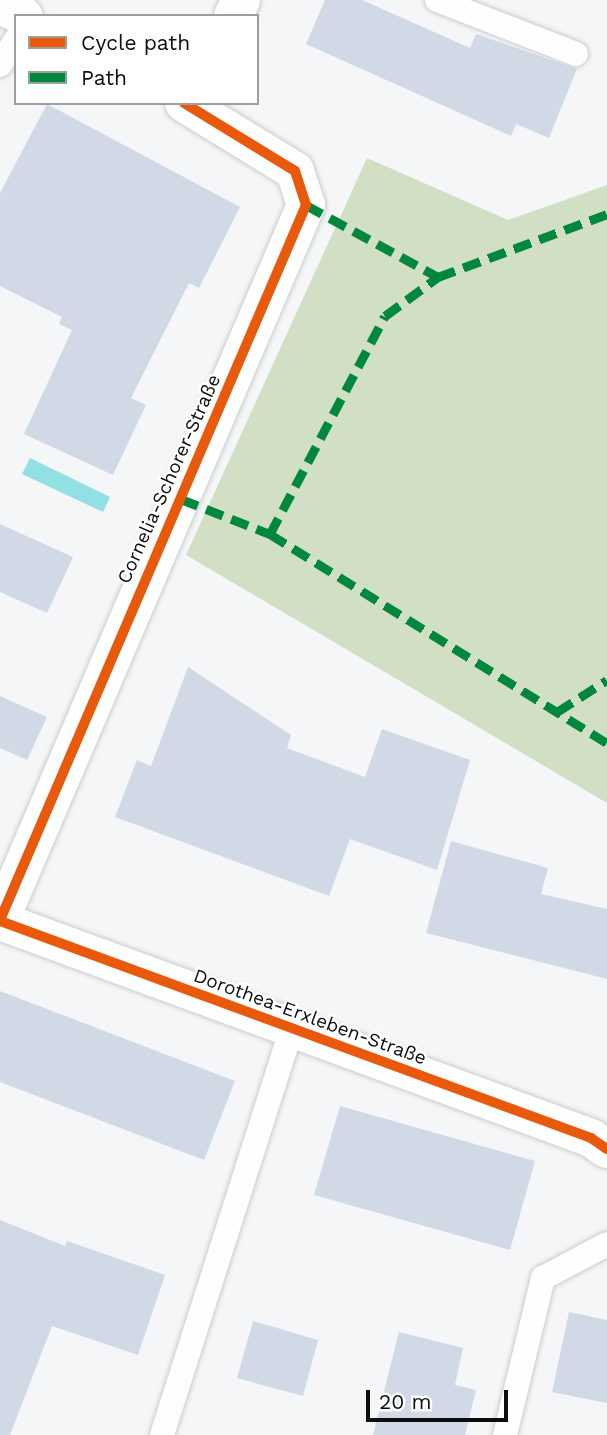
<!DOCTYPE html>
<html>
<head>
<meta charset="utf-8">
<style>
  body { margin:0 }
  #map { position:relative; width:607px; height:1435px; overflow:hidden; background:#f4f6f8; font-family:"Work Sans",sans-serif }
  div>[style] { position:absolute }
  .green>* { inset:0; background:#d1e0c5 }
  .water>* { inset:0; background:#91e0e4 }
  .building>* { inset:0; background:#d1d9e7 }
  .roads { filter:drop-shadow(0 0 2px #cbcccd) drop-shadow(0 0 2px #cbcccd) }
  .service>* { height:24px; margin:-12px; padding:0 12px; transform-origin:12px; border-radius:12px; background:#fdfefe }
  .minor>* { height:38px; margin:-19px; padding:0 19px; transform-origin:19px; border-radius:19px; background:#fdfefe }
  .quiet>* { height:9px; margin-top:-4.5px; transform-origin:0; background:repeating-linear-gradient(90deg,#00873e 0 18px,transparent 0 27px) }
  .cycleway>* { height:10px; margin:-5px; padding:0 5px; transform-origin:5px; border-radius:5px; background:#e8590c }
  span { translate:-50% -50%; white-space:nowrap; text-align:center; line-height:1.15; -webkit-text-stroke:5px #fff; paint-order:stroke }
  .street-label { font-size:19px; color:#0c0d0e }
  .legend { position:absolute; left:14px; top:14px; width:245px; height:91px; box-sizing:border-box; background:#fff; border:2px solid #9e9e9f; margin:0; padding:9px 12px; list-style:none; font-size:21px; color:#0c0d0e }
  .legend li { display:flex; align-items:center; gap:14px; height:35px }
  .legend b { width:35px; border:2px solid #9e9e9f }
  .scale { position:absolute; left:366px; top:1390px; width:142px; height:32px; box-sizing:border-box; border:4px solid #0c0d0e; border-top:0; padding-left:9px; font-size:21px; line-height:24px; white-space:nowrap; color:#0c0d0e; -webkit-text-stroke:5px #fff; paint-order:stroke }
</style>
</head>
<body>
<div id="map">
  <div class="green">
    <i style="clip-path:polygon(367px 158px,508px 220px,607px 185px,607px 803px,186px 555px)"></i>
  </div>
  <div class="water">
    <i style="clip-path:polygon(30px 458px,110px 497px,103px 512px,22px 474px)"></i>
  </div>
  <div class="building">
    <i style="clip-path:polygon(325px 0,362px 0,470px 48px,476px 34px,577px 69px,549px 138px,516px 124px,511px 136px,306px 44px)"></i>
    <i style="clip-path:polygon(47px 104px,240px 207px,199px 288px,189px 283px,131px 398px,146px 405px,113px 475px,24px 434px,72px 330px,59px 324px,62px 317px,0 286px,0 193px)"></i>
    <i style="clip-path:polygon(0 524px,73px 557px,47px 613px,0 592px)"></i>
    <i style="clip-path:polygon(188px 667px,291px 735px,287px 748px,365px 777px,382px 729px,470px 760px,437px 870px,350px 839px,329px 896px,115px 817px,137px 760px,151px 766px)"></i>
    <i style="clip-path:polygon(0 696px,47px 717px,27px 760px,0 748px)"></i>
    <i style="clip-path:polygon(451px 841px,548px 868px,541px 894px,607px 909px,607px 979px,426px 933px)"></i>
    <i style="clip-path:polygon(0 991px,235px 1081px,204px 1160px,0 1082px)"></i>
    <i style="clip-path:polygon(340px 1106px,535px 1161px,510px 1250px,314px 1195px)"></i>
    <i style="clip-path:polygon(0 1220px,65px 1246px,67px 1241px,165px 1275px,138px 1355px,52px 1326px,10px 1435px,0 1435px)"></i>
    <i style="clip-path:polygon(569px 1312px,607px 1320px,607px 1403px,552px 1392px)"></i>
    <i style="clip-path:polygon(253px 1321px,318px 1340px,303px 1396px,237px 1378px)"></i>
    <i style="clip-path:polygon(399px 1332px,463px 1348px,455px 1385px,476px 1390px,465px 1435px,373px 1435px)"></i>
  </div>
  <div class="roads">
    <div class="service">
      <i style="left:437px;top:0;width:149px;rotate:21.2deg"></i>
      <i style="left:0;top:65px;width:31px;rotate:-58deg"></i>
      <i style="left:162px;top:1435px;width:425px;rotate:-72.3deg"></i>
      <i style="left:505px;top:1435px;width:162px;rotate:-76.4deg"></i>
      <i style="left:543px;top:1278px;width:72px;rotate:-28deg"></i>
    </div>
    <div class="minor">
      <i style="left:0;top:5px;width:26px;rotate:25deg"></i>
      <i style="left:233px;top:16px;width:18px;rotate:-63deg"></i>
      <i style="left:0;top:920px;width:778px;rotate:-66.83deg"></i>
      <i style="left:306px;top:205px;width:36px;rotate:-108deg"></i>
      <i style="left:295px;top:171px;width:130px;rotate:-148.5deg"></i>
      <i style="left:0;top:921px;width:630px;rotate:20.16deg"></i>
      <i style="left:591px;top:1138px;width:19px;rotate:35deg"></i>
    </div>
  </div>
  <div class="quiet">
    <i style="left:306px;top:205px;width:150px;rotate:28.6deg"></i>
    <i style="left:181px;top:499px;width:96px;rotate:21.5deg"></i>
    <i style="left:270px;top:534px;width:397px;rotate:31.8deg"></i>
    <i style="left:270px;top:534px;width:246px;rotate:-62.2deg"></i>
    <i style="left:385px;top:316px;width:66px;rotate:-36.3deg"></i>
    <i style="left:438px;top:277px;width:180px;rotate:-20.4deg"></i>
    <i style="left:557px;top:712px;width:59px;rotate:-32.6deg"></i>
  </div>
  <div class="cycleway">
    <i style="left:0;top:920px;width:778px;rotate:-66.83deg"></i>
    <i style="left:306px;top:205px;width:36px;rotate:-108deg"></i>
    <i style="left:295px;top:171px;width:130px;rotate:-148.5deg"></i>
    <i style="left:0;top:921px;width:630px;rotate:20.16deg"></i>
    <i style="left:591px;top:1138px;width:19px;rotate:35deg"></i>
  </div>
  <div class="street-label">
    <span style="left:169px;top:479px;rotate:-66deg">Cornelia-Schorer-Straße</span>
    <span style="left:310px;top:1017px;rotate:20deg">Dorothea-Erxleben-Straße</span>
  </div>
  <ul class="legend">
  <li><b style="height:9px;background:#e8590c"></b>Cycle path</li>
  <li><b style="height:9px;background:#00873e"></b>Path</li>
  </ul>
  <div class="scale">20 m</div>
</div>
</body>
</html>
